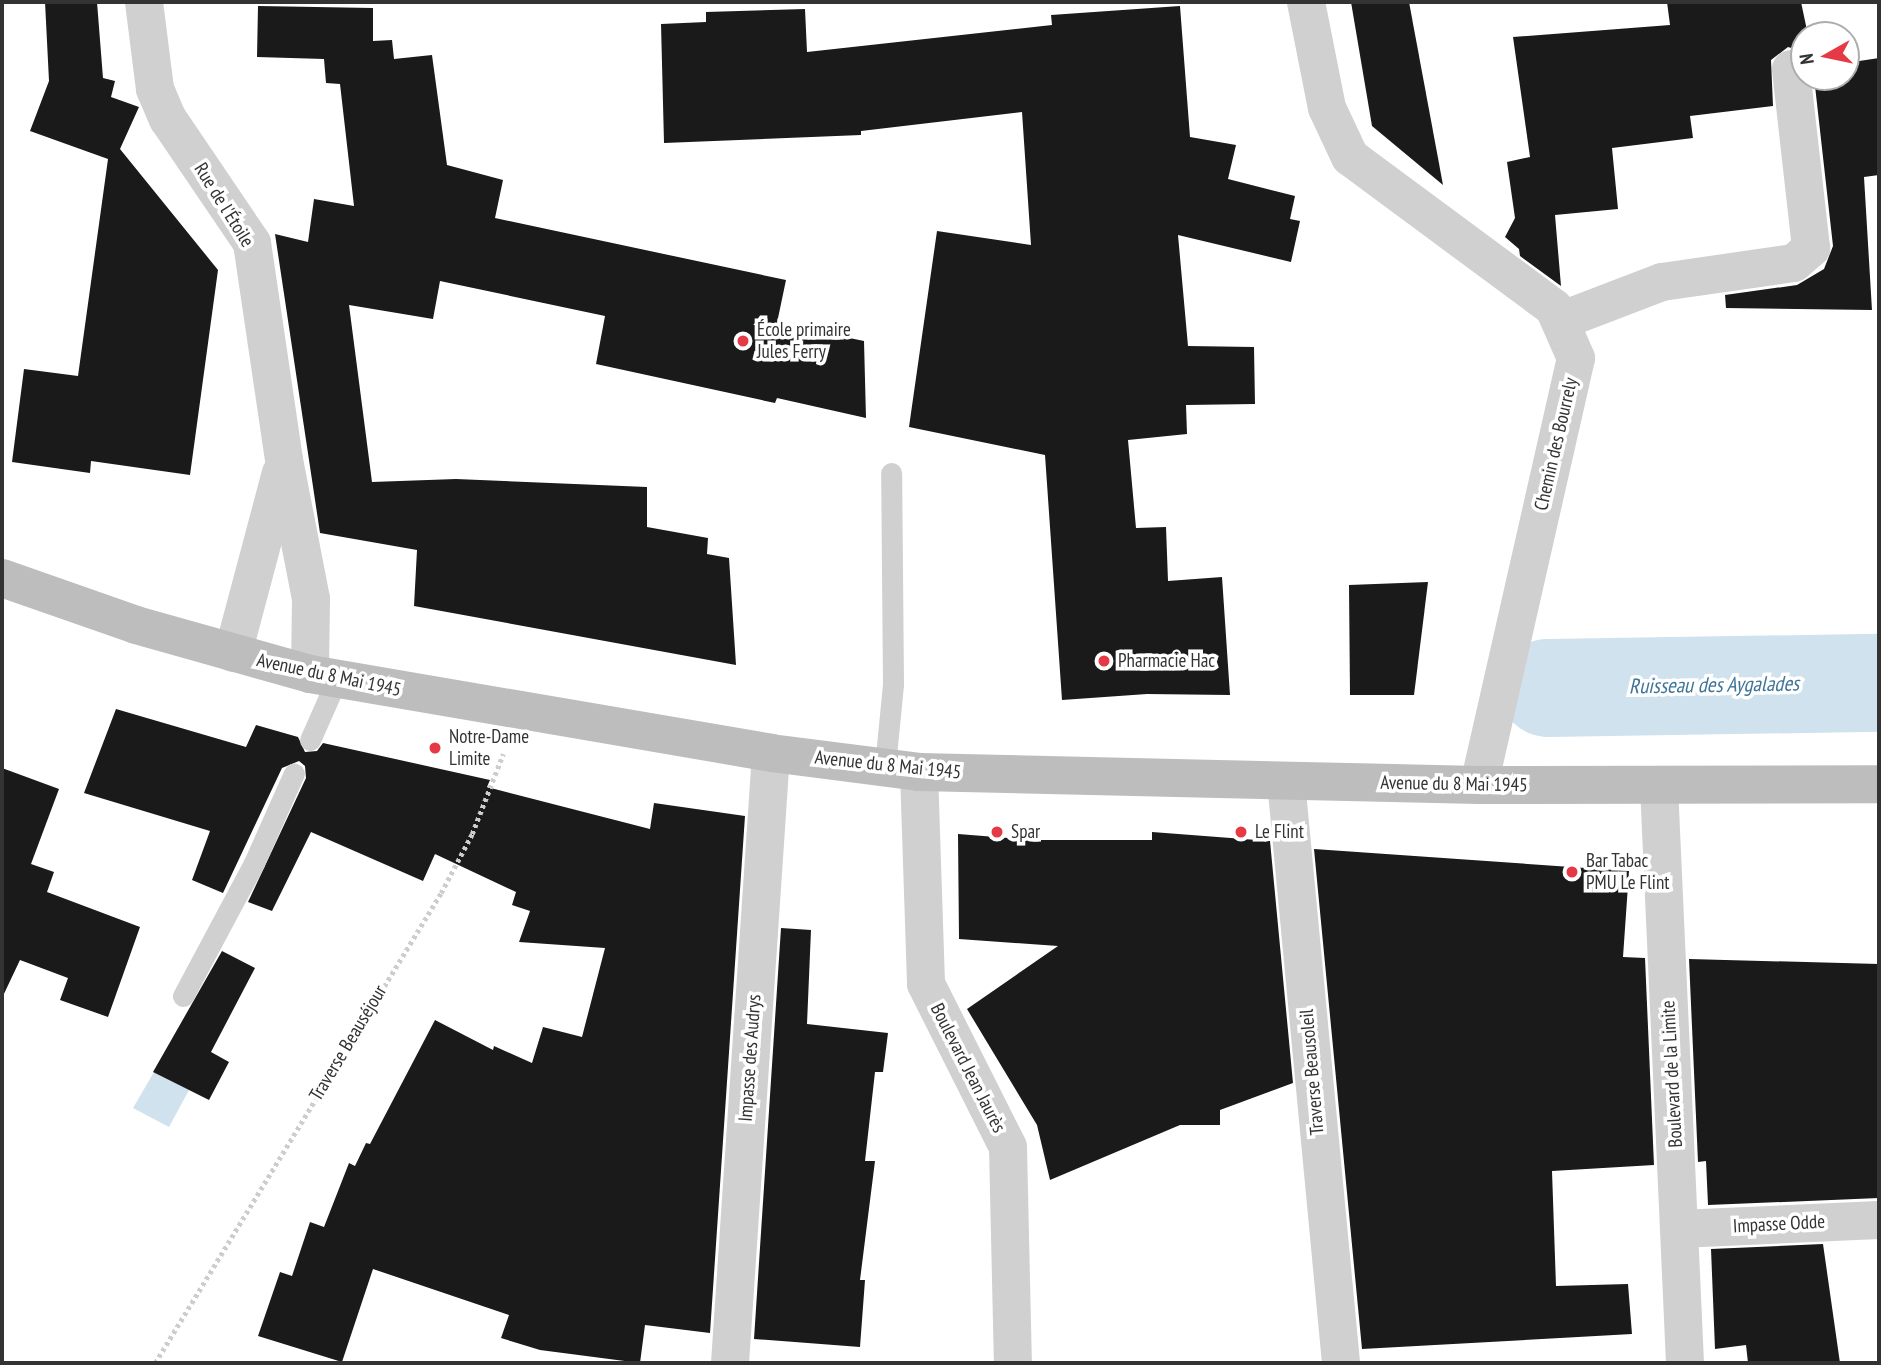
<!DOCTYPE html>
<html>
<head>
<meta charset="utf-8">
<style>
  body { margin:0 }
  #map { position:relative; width:1881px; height:1365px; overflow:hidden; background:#fff; font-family:"PT Sans Narrow",sans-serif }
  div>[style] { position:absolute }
  .water>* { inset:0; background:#cfe2ee }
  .river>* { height:98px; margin:-49px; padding:0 49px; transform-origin:49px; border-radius:49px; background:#cfe2ee }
  .building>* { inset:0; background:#1a1a1a }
  .path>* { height:4.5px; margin-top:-2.25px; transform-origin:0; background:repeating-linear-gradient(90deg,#cdcdcd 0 3.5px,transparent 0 7px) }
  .lane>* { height:21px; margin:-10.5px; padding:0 10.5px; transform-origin:10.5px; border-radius:10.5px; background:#d0d0d0 }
  .street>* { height:38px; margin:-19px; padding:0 19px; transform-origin:19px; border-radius:19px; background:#d0d0d0 }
  .secondary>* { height:38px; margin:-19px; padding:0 19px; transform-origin:19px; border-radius:19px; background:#bdbdbd }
  .dots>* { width:19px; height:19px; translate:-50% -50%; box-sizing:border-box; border:4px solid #fff; border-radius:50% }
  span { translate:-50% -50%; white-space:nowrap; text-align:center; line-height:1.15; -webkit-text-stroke:7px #fff; paint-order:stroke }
  .street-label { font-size:19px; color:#333 }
  .poi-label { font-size:19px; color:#333 }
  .left { translate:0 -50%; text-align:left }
  .water-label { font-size:21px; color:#3f7597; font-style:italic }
  .frame { position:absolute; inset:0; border:4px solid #333; pointer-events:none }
  .north { position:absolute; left:1790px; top:21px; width:70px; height:70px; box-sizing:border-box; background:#fff; border:2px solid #adadad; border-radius:50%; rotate:261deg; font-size:19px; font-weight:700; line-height:28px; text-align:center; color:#333 }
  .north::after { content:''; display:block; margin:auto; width:24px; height:32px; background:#e63946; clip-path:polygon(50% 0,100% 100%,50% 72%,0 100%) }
</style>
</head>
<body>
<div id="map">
  <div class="water">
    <i style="clip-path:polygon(154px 1072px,189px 1090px,169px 1127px,133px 1108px)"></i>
  </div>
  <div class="river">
    <i style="left:1548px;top:688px;width:331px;rotate:-0.9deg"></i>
  </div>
  <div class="building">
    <i style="clip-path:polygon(45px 2px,97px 2px,103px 78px,115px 81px,111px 97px,139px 107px,120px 149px,218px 270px,190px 475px,91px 461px,90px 473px,12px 462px,24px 369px,78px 376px,108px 159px,30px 131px,49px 81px)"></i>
    <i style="clip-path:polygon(1351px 2px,1409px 2px,1443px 185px,1372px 126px)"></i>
    <i style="clip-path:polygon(1667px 2px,1801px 2px,1808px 35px,1804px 35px,1804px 52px,1788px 47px,1771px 60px,1773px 106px,1690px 116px,1693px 138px,1612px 148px,1618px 209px,1555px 215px,1561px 286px,1520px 256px,1519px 249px,1505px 237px,1515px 218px,1507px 162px,1530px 157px,1513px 37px,1670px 25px)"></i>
    <i style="clip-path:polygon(258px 6px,373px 8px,373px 41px,392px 40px,394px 59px,432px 55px,447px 165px,503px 180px,495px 218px,786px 280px,777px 323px,864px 341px,866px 418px,777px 398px,775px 403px,596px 364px,605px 316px,440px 281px,433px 319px,349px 305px,372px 482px,456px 479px,647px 487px,647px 527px,708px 538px,707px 554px,729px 558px,736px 665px,414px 606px,417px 550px,320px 533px,275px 234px,308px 242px,314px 199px,354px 206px,340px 84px,326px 83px,324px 59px,257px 57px)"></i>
    <i style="clip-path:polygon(1180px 6px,1190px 137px,1236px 145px,1228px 179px,1295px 196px,1290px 219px,1300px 221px,1291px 262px,1178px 235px,1188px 346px,1254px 347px,1255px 404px,1186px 405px,1187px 434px,1128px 440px,1136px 528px,1166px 527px,1168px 581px,1222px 577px,1230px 695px,1147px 694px,1062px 700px,1045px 455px,909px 427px,937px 231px,1031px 245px,1022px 112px,861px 131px,861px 135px,664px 143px,661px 24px,706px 22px,706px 12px,805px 9px,807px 52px,1052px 25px,1051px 15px)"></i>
    <i style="clip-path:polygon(1879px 58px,1879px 175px,1864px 177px,1872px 310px,1726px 308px,1725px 295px,1797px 285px,1824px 269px,1833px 246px,1814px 77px,1846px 77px,1846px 63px)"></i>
    <i style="clip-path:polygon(1428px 582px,1414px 695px,1350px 695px,1349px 585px)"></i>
    <i style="clip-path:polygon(116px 709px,246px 747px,256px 725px,298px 737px,305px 752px,317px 751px,323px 743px,490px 780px,487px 787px,650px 829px,654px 803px,745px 816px,710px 1333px,645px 1325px,640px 1363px,540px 1350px,501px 1338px,509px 1315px,373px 1269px,342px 1362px,258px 1336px,280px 1272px,292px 1276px,310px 1222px,324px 1227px,349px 1163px,355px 1166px,366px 1143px,370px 1144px,435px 1020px,493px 1050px,494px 1046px,532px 1063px,543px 1027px,582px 1037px,605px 948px,519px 942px,530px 911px,512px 905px,516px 892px,435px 854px,423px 881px,311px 832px,272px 911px,248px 902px,306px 778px,305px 766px,299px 761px,282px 768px,223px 893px,192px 880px,210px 831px,84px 793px)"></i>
    <i style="clip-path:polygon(2px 768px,59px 789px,31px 864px,54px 872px,47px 892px,140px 927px,108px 1017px,60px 1000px,68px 978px,20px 960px,2px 998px)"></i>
    <i style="clip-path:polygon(1152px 832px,1270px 841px,1293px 1083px,1220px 1110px,1220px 1125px,1180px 1125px,1050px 1180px,1037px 1125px,967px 1009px,1058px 946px,959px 939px,958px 834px,1033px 840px,1152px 840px)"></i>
    <i style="clip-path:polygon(1314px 849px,1629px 871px,1623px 957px,1645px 958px,1654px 1165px,1552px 1171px,1556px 1286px,1628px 1284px,1632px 1334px,1362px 1349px)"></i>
    <i style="clip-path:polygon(781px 928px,811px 930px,807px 1024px,888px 1033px,883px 1072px,875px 1072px,865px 1161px,875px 1161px,860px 1280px,865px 1280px,860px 1347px,754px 1339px)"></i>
    <i style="clip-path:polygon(222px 951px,255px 968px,211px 1052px,229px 1062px,209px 1100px,153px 1072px)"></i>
    <i style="clip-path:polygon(1689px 959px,1879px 964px,1879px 1198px,1708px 1205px,1706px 1161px,1698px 1162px)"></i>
    <i style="clip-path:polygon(1823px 1244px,1840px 1363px,1748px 1363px,1746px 1345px,1715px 1349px,1711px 1249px)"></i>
  </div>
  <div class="path">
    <i style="left:155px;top:1363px;width:550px;rotate:-58.68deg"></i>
    <i style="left:441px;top:893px;width:67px;rotate:-62.3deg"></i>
    <i style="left:472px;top:834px;width:86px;rotate:-68.8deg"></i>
  </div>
  <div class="lane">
    <i style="left:310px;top:740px;width:67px;rotate:-66.1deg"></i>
    <i style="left:885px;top:766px;width:82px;rotate:-84.4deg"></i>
    <i style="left:893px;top:684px;width:211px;rotate:-90.5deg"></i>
    <i style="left:183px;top:996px;width:151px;rotate:-61.9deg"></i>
    <i style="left:254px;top:863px;width:98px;rotate:-66deg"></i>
  </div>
  <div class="street">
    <i style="left:144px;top:2px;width:88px;rotate:82.8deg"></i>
    <i style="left:155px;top:89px;width:33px;rotate:67deg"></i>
    <i style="left:168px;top:119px;width:150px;rotate:55.9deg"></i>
    <i style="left:252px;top:243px;width:219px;rotate:81.6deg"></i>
    <i style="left:284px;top:460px;width:142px;rotate:79deg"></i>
    <i style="left:311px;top:599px;width:75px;rotate:90.8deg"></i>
    <i style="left:1306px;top:2px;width:108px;rotate:78.8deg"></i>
    <i style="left:1327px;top:108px;width:54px;rotate:64.9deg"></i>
    <i style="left:1350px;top:157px;width:254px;rotate:36.5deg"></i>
    <i style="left:1554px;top:308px;width:55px;rotate:66.3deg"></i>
    <i style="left:1576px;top:358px;width:438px;rotate:102.8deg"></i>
    <i style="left:1560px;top:321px;width:109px;rotate:-20.9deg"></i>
    <i style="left:1662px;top:282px;width:133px;rotate:-8.2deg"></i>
    <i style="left:1794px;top:263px;width:23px;rotate:-41deg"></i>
    <i style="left:1811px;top:248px;width:180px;rotate:-96.4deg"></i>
    <i style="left:233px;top:653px;width:186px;rotate:-75.1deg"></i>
    <i style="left:919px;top:772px;width:212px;rotate:88.1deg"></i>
    <i style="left:926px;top:984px;width:182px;rotate:63.3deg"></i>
    <i style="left:1008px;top:1147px;width:216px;rotate:88.7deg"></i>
    <i style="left:1286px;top:781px;width:585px;rotate:84.6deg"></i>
    <i style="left:1659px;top:786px;width:578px;rotate:87.42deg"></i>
    <i style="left:1679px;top:1229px;width:200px;rotate:-2.6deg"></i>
    <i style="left:730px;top:1363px;width:611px;rotate:-86.15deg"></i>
  </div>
  <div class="secondary">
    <i style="left:2px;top:578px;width:142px;rotate:19.3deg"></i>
    <i style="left:136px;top:625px;width:181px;rotate:15.7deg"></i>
    <i style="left:310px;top:674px;width:468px;rotate:9.7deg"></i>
    <i style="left:771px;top:753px;width:149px;rotate:7.3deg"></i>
    <i style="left:919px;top:772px;width:560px;rotate:1.33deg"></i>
    <i style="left:1479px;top:785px;width:400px;rotate:-0.1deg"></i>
  </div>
  <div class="dots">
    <i style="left:743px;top:341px;background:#e63946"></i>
    <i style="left:1104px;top:661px;background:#e63946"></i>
    <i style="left:435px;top:748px;background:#e63946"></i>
    <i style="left:997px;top:832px;background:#e63946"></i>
    <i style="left:1241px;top:832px;background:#e63946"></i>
    <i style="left:1572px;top:872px;background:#e63946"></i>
  </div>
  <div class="street-label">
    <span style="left:224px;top:205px;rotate:58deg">Rue de l'Étoile</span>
    <span style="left:1556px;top:444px;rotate:-77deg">Chemin des Bourrely</span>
    <span style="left:329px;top:675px;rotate:12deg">Avenue du 8 Mai 1945</span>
    <span style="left:888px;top:765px;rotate:6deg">Avenue du 8 Mai 1945</span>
    <span style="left:1454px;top:784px;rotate:1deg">Avenue du 8 Mai 1945</span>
    <span style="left:348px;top:1043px;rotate:-59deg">Traverse Beauséjour</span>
    <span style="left:750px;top:1058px;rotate:-86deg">Impasse des Audrys</span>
    <span style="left:968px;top:1068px;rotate:63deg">Boulevard Jean Jaurès</span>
    <span style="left:1312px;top:1072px;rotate:-95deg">Traverse Beausoleil</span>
    <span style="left:1672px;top:1074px;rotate:-93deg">Boulevard de la Limite</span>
    <span style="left:1779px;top:1224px;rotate:-3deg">Impasse Odde</span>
  </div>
  <div class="poi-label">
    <span class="left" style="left:757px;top:341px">École primaire<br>Jules Ferry</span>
    <span class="left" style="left:1118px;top:661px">Pharmacie Hac</span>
    <span class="left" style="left:449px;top:748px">Notre-Dame<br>Limite</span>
    <span class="left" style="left:1011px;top:832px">Spar</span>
    <span class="left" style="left:1255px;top:832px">Le Flint</span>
    <span class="left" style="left:1586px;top:872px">Bar Tabac<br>PMU Le Flint</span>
  </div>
  <div class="water-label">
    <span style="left:1714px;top:685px;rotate:-1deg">Ruisseau des Aygalades</span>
  </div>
  <div class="frame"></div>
  <div class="north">N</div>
</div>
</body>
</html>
